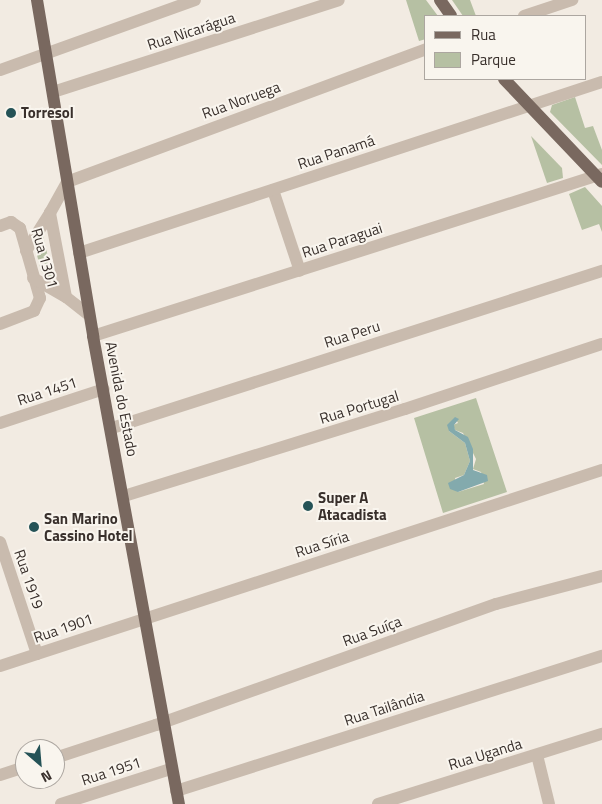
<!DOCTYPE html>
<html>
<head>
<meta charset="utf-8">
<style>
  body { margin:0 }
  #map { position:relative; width:602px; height:804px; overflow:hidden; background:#f2ebe2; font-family:"Titillium Web",sans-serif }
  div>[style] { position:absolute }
  .green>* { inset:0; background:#b6c0a3 }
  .water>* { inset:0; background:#83aaad }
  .minor>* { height:12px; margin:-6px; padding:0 6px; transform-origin:6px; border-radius:6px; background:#c9bbae }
  .major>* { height:12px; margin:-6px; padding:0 6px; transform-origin:6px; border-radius:6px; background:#79685f }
  .dots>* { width:14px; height:14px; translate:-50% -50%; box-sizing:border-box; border:2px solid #f9f5ee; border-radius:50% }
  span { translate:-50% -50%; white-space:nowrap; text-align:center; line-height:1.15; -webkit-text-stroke:4px #f9f5ee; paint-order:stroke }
  .street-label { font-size:15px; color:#39302c }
  .poi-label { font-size:15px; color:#39302c; font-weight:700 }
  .left { translate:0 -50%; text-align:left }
  .legend { position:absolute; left:424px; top:15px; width:162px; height:65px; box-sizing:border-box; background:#f9f5ee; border:1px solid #aca6a0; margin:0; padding:6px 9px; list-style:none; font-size:15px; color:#39302c }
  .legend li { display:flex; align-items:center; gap:10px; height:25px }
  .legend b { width:25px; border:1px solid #aca6a0 }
  .north { position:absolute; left:15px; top:739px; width:50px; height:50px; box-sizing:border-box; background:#f9f5ee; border:1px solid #aca6a0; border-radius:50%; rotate:153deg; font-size:14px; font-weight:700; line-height:20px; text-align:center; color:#39302c }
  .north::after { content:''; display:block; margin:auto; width:18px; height:22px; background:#255357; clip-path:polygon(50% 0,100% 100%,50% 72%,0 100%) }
</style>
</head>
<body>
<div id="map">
  <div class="green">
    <i style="clip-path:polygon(406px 0,426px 0,438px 16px,426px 16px,426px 39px,419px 41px)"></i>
    <i style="clip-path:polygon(452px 0,470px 0,476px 16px,463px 16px)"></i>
    <i style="clip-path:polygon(575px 97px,585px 128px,593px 126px,602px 150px,602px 165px,550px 112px,552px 105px)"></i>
    <i style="clip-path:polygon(531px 136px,562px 168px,563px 178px,547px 183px)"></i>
    <i style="clip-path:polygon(585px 187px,602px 206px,602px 232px,599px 224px,582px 230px,569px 194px)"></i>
    <i style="clip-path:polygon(43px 235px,54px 284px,41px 271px,35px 247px)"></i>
    <i style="clip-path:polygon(evenodd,476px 398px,507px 492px,443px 513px,414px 418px,476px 398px,455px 418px,458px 423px,453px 425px,455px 430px,463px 433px,476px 459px,473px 469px,481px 472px,484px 484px,458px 492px,455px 478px,464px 475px,470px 461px,465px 443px,449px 431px,455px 418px)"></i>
  </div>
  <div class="water">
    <i style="clip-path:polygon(455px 417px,459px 419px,454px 425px,455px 430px,468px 437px,473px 449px,473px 470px,487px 475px,488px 481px,458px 492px,450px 489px,448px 483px,464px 475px,470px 461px,465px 443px,449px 431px,447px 425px)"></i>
  </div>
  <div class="minor">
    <i style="left:524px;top:16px;width:51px;rotate:-18.4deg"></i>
    <i style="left:0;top:70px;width:207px;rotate:-19.7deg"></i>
    <i style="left:53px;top:92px;width:300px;rotate:-17.8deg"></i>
    <i style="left:273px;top:190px;width:85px;rotate:71.6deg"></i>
    <i style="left:0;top:226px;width:12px;rotate:-20deg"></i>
    <i style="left:11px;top:222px;width:11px;rotate:34deg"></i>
    <i style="left:20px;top:228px;width:73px;rotate:74.1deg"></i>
    <i style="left:40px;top:298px;width:14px;rotate:115deg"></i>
    <i style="left:34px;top:311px;width:36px;rotate:159deg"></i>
    <i style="left:26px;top:251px;width:45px;rotate:-57.7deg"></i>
    <i style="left:79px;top:253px;width:550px;rotate:-18.11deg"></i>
    <i style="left:33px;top:278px;width:38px;rotate:30deg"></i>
    <i style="left:89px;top:315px;width:29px;rotate:-142deg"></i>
    <i style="left:66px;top:297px;width:86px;rotate:-100.8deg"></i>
    <i style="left:50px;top:213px;width:35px;rotate:-61deg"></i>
    <i style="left:67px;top:182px;width:383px;rotate:-20.3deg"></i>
    <i style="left:93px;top:336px;width:534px;rotate:-17.65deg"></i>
    <i style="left:0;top:423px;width:109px;rotate:-18.1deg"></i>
    <i style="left:112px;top:428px;width:515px;rotate:-17.77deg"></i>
    <i style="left:124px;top:496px;width:294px;rotate:-17.2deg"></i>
    <i style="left:405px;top:409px;width:207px;rotate:-18.3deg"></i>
    <i style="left:0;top:542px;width:118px;rotate:71.7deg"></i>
    <i style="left:0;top:666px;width:633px;rotate:-18.03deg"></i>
    <i style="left:537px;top:755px;width:50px;rotate:76.2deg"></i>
    <i style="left:55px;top:758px;width:106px;rotate:-18.1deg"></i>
    <i style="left:156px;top:725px;width:361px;rotate:-19.6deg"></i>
    <i style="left:496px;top:604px;width:110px;rotate:-14.8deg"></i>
    <i style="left:0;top:775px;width:26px;rotate:-18deg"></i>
    <i style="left:176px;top:791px;width:447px;rotate:-17.6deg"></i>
    <i style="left:61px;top:804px;width:115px;rotate:-17.7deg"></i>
    <i style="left:378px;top:804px;width:235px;rotate:-17.4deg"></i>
  </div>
  <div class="major">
    <i style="left:37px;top:0;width:341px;rotate:80.5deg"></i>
    <i style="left:93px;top:336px;width:476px;rotate:79.6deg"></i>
    <i style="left:440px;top:0;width:19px;rotate:55deg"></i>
    <i style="left:504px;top:79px;width:142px;rotate:46.4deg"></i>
  </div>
  <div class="dots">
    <i style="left:11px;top:113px;background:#255357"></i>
    <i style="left:308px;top:506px;background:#255357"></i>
    <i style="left:34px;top:527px;background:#255357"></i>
  </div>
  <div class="street-label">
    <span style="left:191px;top:31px;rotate:-18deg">Rua Nicarágua</span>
    <span style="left:241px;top:100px;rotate:-20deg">Rua Noruega</span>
    <span style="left:336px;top:152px;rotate:-18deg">Rua Panamá</span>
    <span style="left:342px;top:240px;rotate:-18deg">Rua Paraguai</span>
    <span style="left:45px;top:258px;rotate:74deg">Rua 1301</span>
    <span style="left:352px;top:334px;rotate:-18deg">Rua Peru</span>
    <span style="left:47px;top:391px;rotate:-18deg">Rua 1451</span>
    <span style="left:122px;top:399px;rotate:79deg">Avenida do Estado</span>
    <span style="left:359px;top:407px;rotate:-17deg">Rua Portugal</span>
    <span style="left:322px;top:544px;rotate:-18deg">Rua Síria</span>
    <span style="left:29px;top:579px;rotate:71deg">Rua 1919</span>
    <span style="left:63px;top:628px;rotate:-19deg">Rua 1901</span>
    <span style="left:372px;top:631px;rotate:-20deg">Rua Suíça</span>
    <span style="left:384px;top:708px;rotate:-18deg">Rua Tailândia</span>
    <span style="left:485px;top:754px;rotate:-17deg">Rua Uganda</span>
    <span style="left:111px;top:771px;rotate:-18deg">Rua 1951</span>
  </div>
  <div class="poi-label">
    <span class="left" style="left:21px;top:113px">Torresol</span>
    <span class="left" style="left:318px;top:506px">Super A<br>Atacadista</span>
    <span class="left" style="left:44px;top:527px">San Marino<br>Cassino Hotel</span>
  </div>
  <ul class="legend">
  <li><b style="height:6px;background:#79685f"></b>Rua</li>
  <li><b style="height:14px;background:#b6c0a3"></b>Parque</li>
  </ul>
  <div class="north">N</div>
</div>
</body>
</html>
